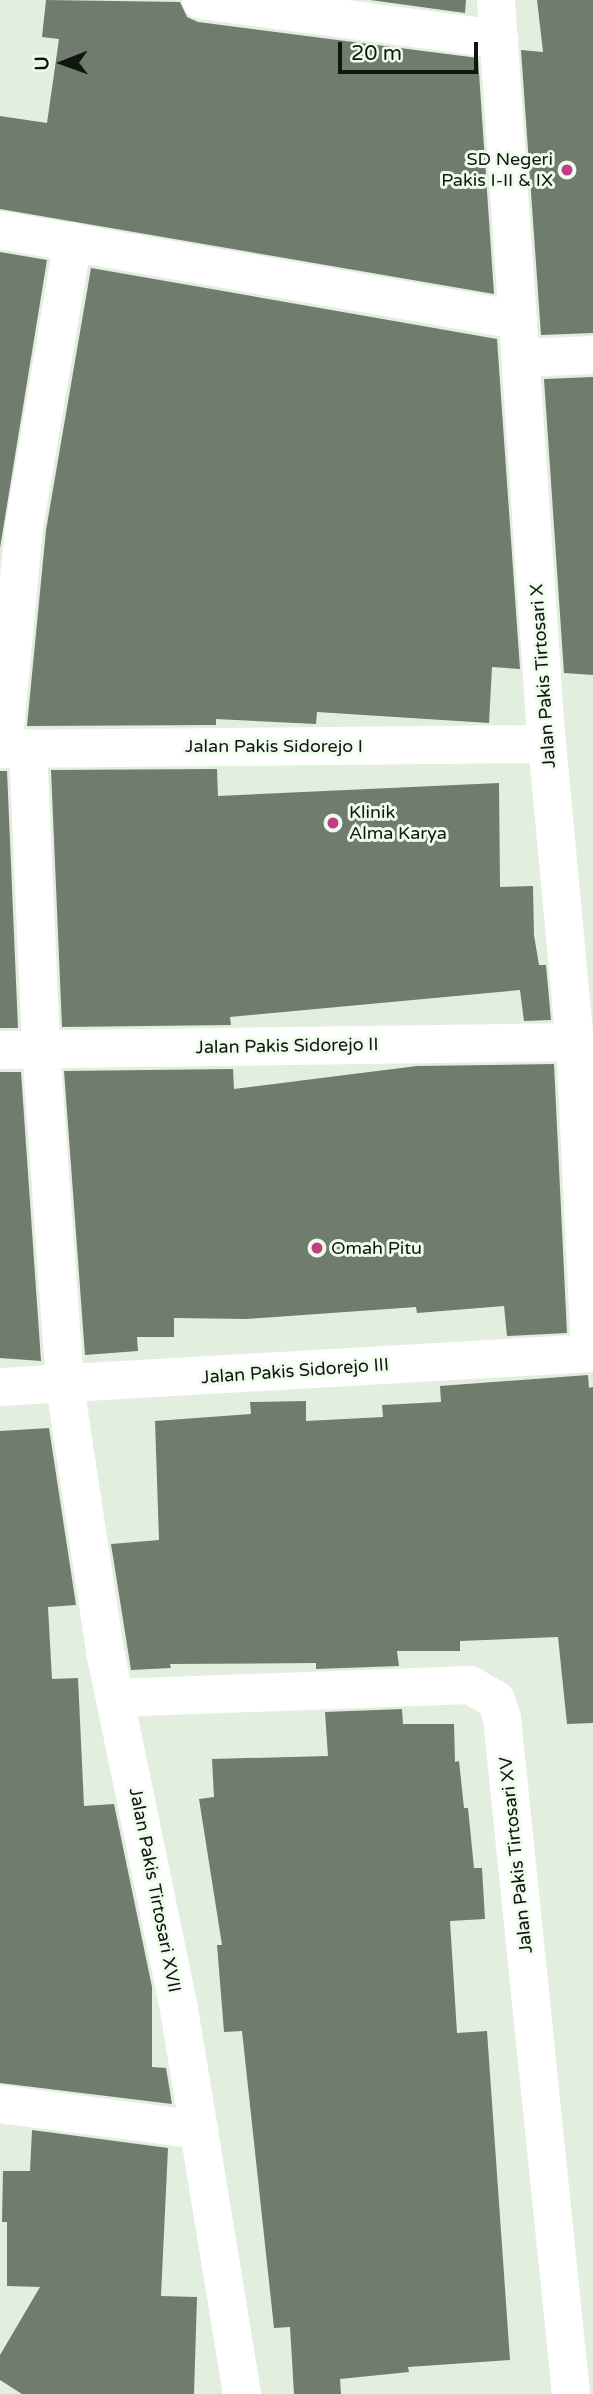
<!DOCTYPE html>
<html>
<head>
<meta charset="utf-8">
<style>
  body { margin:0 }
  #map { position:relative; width:593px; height:2394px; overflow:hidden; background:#e2efdf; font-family:"Varela Round",sans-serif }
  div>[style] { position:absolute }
  .building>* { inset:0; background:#707c6e }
  .minor>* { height:38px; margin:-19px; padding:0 19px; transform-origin:19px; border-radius:19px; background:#fff }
  .dots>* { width:19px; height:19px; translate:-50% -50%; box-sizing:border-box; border:4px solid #effced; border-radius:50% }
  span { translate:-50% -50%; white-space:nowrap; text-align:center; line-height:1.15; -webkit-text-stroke:6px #effced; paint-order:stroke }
  .poi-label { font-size:18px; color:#111610 }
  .right { translate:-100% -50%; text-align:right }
  .left { translate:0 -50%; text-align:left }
  .street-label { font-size:18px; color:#111610 }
  .north { position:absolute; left:28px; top:28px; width:70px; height:70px; -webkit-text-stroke:5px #effced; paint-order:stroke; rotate:269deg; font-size:19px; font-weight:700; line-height:28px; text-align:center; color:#111610 }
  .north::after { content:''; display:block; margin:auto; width:24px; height:32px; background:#111610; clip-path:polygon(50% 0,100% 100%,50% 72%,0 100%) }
  .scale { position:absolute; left:338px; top:42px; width:140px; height:32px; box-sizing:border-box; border:4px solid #111610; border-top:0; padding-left:9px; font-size:21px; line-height:24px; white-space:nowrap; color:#111610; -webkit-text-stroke:5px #effced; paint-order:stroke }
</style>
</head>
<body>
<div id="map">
  <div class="building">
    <i style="clip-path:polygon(46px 0,180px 2px,187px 17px,198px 22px,478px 58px,494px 294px,0 209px,0 116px,47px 123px,59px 39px,42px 37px)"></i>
    <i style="clip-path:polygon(370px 0,466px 0,465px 13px)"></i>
    <i style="clip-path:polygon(537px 0,593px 0,593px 333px,541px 335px,521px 50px,543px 52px)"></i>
    <i style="clip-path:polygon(0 252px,47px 260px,0 548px)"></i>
    <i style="clip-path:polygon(91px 268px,497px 339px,520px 669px,492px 667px,489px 723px,317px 712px,316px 724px,216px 719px,216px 725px,27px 726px,46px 530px)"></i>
    <i style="clip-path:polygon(593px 377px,593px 675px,564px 673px,544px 379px)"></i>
    <i style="clip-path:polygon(217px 769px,218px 796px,499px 783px,500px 887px,533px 886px,534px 935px,539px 965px,546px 965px,551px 1020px,524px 1021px,520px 990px,230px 1017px,231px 1025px,62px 1027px,51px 770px)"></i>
    <i style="clip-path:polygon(0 771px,7px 771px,18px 1028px,0 1028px)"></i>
    <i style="clip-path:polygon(554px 1064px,567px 1333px,507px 1336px,504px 1306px,417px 1313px,416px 1307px,246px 1319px,174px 1318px,174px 1337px,137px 1337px,138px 1351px,85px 1355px,64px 1071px,233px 1069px,234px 1089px,417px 1066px)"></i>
    <i style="clip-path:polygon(0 1072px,21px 1072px,41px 1361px,0 1358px)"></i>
    <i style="clip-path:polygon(588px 1375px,589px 1388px,593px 1387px,593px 1723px,567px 1724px,558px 1637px,460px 1641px,460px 1651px,397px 1651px,399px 1666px,316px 1669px,316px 1663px,170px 1664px,171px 1668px,131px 1670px,111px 1544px,159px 1540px,155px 1421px,251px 1414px,250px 1402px,306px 1401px,306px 1421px,383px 1417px,382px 1405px,441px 1402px,440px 1386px)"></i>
    <i style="clip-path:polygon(49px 1428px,76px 1605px,48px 1607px,52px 1679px,78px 1678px,84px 1806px,114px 1804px,152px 1987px,152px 2067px,166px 2068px,172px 2104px,0 2083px,0 1431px)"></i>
    <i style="clip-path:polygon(402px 1709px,403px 1724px,454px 1724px,455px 1762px,459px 1761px,464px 1808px,468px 1808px,474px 1868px,482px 1868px,485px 1919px,450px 1921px,457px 2033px,487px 2031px,510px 2360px,408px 2367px,409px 2372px,340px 2379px,341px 2394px,294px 2394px,290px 2327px,274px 2328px,242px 2031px,224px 2032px,217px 1945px,222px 1945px,199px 1799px,214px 1797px,212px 1759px,328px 1756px,325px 1712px)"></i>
    <i style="clip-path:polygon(32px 2130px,168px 2148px,161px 2296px,197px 2297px,194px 2394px,22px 2394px,0 2380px,0 2355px,40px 2287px,7px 2286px,7px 2222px,2px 2222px,3px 2171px,30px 2171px)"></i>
  </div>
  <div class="minor">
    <i style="left:201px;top:0;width:301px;rotate:7.5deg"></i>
    <i style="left:496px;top:0;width:723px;rotate:86.11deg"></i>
    <i style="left:545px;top:721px;width:322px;rotate:84.7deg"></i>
    <i style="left:575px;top:1042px;width:311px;rotate:87.2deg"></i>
    <i style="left:0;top:230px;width:526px;rotate:9.86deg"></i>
    <i style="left:521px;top:358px;width:72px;rotate:-2.4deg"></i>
    <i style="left:28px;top:748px;width:301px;rotate:87.5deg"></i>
    <i style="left:41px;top:1049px;width:338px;rotate:85.9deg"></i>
    <i style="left:65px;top:1386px;width:273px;rotate:81.4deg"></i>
    <i style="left:106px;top:1656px;width:360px;rotate:78.3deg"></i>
    <i style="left:179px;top:2009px;width:390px;rotate:80.7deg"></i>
    <i style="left:0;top:749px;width:547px;rotate:-0.52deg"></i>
    <i style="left:3px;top:749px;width:223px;rotate:-84.6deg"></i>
    <i style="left:24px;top:527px;width:290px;rotate:-80.3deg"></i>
    <i style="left:0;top:1050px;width:575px;rotate:-0.8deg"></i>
    <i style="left:0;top:1387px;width:594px;rotate:-3.28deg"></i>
    <i style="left:115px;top:1698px;width:355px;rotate:-2.1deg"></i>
    <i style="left:470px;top:1685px;width:30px;rotate:30deg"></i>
    <i style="left:496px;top:1700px;width:19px;rotate:72deg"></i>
    <i style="left:502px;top:1718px;width:680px;rotate:84.17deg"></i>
    <i style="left:0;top:2104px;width:201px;rotate:7.4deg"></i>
  </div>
  <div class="dots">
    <i style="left:567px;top:170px;background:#c03e85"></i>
    <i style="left:333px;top:823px;background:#c03e85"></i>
    <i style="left:317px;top:1248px;background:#c03e85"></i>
  </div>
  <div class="poi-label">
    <span class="right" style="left:553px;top:170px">SD Negeri<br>Pakis I-II &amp; IX</span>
    <span class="left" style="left:349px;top:823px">Klinik<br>Alma Karya</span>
    <span class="left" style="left:331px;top:1248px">Omah Pitu</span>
  </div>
  <div class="street-label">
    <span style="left:543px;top:676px;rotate:-94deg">Jalan Pakis Tirtosari X</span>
    <span style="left:274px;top:746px">Jalan Pakis Sidorejo I</span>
    <span style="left:287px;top:1046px;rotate:-1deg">Jalan Pakis Sidorejo II</span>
    <span style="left:295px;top:1371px;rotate:-4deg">Jalan Pakis Sidorejo III</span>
    <span style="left:516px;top:1855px;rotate:-96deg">Jalan Pakis Tirtosari XV</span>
    <span style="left:155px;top:1890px;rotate:79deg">Jalan Pakis Tirtosari XVII</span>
  </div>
  <div class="north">U</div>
  <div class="scale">20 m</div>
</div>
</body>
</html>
